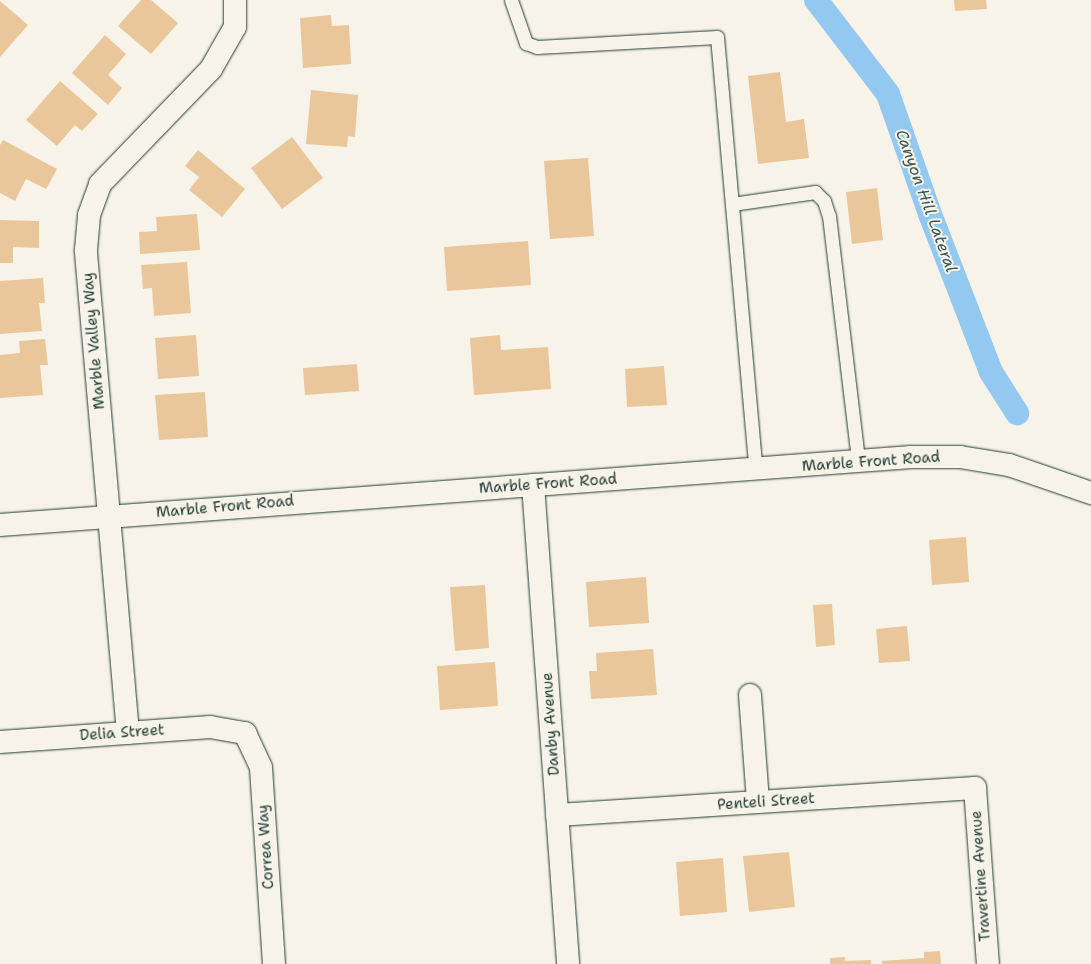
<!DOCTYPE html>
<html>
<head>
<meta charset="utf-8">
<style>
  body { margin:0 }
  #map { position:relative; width:1091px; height:964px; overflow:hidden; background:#f7f3e8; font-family:"Shantell Sans",sans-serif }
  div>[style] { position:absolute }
  .canal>* { height:24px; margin:-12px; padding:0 12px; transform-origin:12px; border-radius:12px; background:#93c8f1 }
  .building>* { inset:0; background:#e9c79a }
  .roads { filter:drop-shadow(0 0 1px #1f3d34) drop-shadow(0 0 1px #1f3d34) }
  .lane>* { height:13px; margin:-6.5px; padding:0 6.5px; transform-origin:6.5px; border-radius:6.5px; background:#f7f3e8 }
  .street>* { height:22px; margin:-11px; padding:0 11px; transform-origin:11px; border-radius:11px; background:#f7f3e8 }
  .secondary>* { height:22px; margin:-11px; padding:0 11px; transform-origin:11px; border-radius:11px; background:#f7f3e8 }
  span { translate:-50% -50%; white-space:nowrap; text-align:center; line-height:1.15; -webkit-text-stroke:4px #f7f3e8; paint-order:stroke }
  .street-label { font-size:15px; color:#1f3d34 }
  .water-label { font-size:16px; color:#36595a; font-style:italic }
</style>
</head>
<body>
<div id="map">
  <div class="canal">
    <i style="left:816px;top:0;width:118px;rotate:52.5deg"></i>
    <i style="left:888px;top:94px;width:127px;rotate:70.7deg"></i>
    <i style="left:930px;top:214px;width:169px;rotate:68.9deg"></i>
    <i style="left:991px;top:372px;width:49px;rotate:57.6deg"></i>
  </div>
  <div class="building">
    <i style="clip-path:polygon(141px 0,151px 0,178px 23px,151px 54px,118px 26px)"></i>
    <i style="clip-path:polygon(954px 0,986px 0,987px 9px,955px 11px)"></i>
    <i style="clip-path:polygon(0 1px,28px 25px,0 57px)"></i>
    <i style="clip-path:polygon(331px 15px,332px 26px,349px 25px,351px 64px,303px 68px,300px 18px)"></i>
    <i style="clip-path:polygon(105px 35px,126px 54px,108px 75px,122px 88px,108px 105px,72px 73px)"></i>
    <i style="clip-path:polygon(780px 72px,786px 122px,804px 119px,809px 158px,758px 164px,748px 76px)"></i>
    <i style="clip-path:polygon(60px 81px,98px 114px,82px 131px,75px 125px,57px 146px,26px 120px)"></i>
    <i style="clip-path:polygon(311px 90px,358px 95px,355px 137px,348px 136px,347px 147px,306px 144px)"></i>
    <i style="clip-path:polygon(292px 137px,323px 178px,282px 209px,251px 168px)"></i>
    <i style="clip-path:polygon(3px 140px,57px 169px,46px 189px,26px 179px,15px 201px,0 193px,0 145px)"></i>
    <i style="clip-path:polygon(198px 150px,245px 189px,222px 217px,189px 190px,199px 177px,185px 166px)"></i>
    <i style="clip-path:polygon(588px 158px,594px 236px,550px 239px,544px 161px)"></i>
    <i style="clip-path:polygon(877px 188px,883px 240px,852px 244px,846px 192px)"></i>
    <i style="clip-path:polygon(197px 214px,200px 250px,140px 254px,139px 232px,157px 231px,156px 217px)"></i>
    <i style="clip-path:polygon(0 220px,39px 221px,39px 248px,13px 247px,13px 263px,0 263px)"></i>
    <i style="clip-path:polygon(528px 241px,531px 285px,447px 291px,444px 247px)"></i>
    <i style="clip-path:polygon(187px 262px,191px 313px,154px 316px,152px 288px,143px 289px,141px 265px)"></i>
    <i style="clip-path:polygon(43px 278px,45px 303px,39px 303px,42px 331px,0 334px,0 281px)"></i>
    <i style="clip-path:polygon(196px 335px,199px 376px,158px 379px,155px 338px)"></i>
    <i style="clip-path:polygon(500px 335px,501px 350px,548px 347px,551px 389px,474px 395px,470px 338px)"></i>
    <i style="clip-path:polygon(45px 339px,48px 365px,40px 365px,43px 395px,0 398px,0 355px,20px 353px,19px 341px)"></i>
    <i style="clip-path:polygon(357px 364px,359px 391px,305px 395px,303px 368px)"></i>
    <i style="clip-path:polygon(664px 366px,667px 405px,627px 407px,625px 369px)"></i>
    <i style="clip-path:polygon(205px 392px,208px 437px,159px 440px,155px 395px)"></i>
    <i style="clip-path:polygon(966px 537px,969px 582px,932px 585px,929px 540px)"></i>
    <i style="clip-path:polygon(646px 577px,649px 623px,589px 627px,586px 582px)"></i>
    <i style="clip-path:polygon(485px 585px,489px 648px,455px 651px,450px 587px)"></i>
    <i style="clip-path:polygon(832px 604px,835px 645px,816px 647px,813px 605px)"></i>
    <i style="clip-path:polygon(907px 626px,910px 661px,879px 663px,876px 629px)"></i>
    <i style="clip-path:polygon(653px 649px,657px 695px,591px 699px,589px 671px,597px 671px,596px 653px)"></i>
    <i style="clip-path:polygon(495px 662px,498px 706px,440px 710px,437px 666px)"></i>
    <i style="clip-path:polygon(789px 852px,795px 907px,749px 912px,743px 856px)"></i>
    <i style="clip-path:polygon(723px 858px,727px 912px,680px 916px,676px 862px)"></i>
    <i style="clip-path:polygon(940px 951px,941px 964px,882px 964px,882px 961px,924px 958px,924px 952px)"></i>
    <i style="clip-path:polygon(845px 957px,845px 961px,871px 960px,871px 964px,830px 964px,830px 958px)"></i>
  </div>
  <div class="roads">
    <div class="lane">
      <i style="left:511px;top:0;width:46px;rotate:70.8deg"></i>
      <i style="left:526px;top:43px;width:12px;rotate:20deg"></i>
      <i style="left:537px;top:47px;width:180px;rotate:-3.2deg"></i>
      <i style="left:717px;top:37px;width:435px;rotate:84.9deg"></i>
      <i style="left:732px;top:204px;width:84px;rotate:-8.2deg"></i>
      <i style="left:815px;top:192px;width:13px;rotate:45deg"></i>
      <i style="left:824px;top:201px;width:16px;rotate:72deg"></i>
      <i style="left:829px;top:216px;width:247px;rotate:83.2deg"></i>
    </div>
    <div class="street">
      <i style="left:533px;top:485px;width:480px;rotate:85.8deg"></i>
      <i style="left:750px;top:695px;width:107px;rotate:85.7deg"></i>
      <i style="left:128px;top:733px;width:485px;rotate:-95deg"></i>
      <i style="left:86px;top:250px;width:35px;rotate:-85deg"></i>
      <i style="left:89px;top:215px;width:33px;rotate:-70deg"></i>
      <i style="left:100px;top:184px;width:160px;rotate:-46deg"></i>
      <i style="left:211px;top:69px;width:48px;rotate:-60.3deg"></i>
      <i style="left:235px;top:27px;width:27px;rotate:-90deg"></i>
      <i style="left:0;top:742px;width:211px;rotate:-4.1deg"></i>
      <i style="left:210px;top:727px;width:36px;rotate:10deg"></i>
      <i style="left:245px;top:733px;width:38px;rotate:65deg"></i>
      <i style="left:261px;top:768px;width:196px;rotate:86.2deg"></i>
      <i style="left:557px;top:815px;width:419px;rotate:-3.7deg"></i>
      <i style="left:975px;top:788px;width:176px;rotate:85.8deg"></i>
    </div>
    <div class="secondary">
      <i style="left:0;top:525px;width:914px;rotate:-4.27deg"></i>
      <i style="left:911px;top:457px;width:49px"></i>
      <i style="left:960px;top:457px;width:50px;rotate:9.3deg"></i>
      <i style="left:1009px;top:465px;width:87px;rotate:18.9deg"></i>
    </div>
  </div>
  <div class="street-label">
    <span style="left:94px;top:341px;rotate:-95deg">Marble Valley Way</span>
    <span style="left:871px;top:462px;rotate:-4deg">Marble Front Road</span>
    <span style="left:548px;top:484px;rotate:-4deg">Marble Front Road</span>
    <span style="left:225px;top:507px;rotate:-5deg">Marble Front Road</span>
    <span style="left:551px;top:724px;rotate:-94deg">Danby Avenue</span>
    <span style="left:122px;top:733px;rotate:-4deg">Delia Street</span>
    <span style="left:766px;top:802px;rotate:-4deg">Penteli Street</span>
    <span style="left:266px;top:847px;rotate:-94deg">Correa Way</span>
    <span style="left:981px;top:876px;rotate:-94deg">Travertine Avenue</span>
  </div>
  <div class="water-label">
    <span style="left:926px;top:201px;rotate:70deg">Canyon Hill Lateral</span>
  </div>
</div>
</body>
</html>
